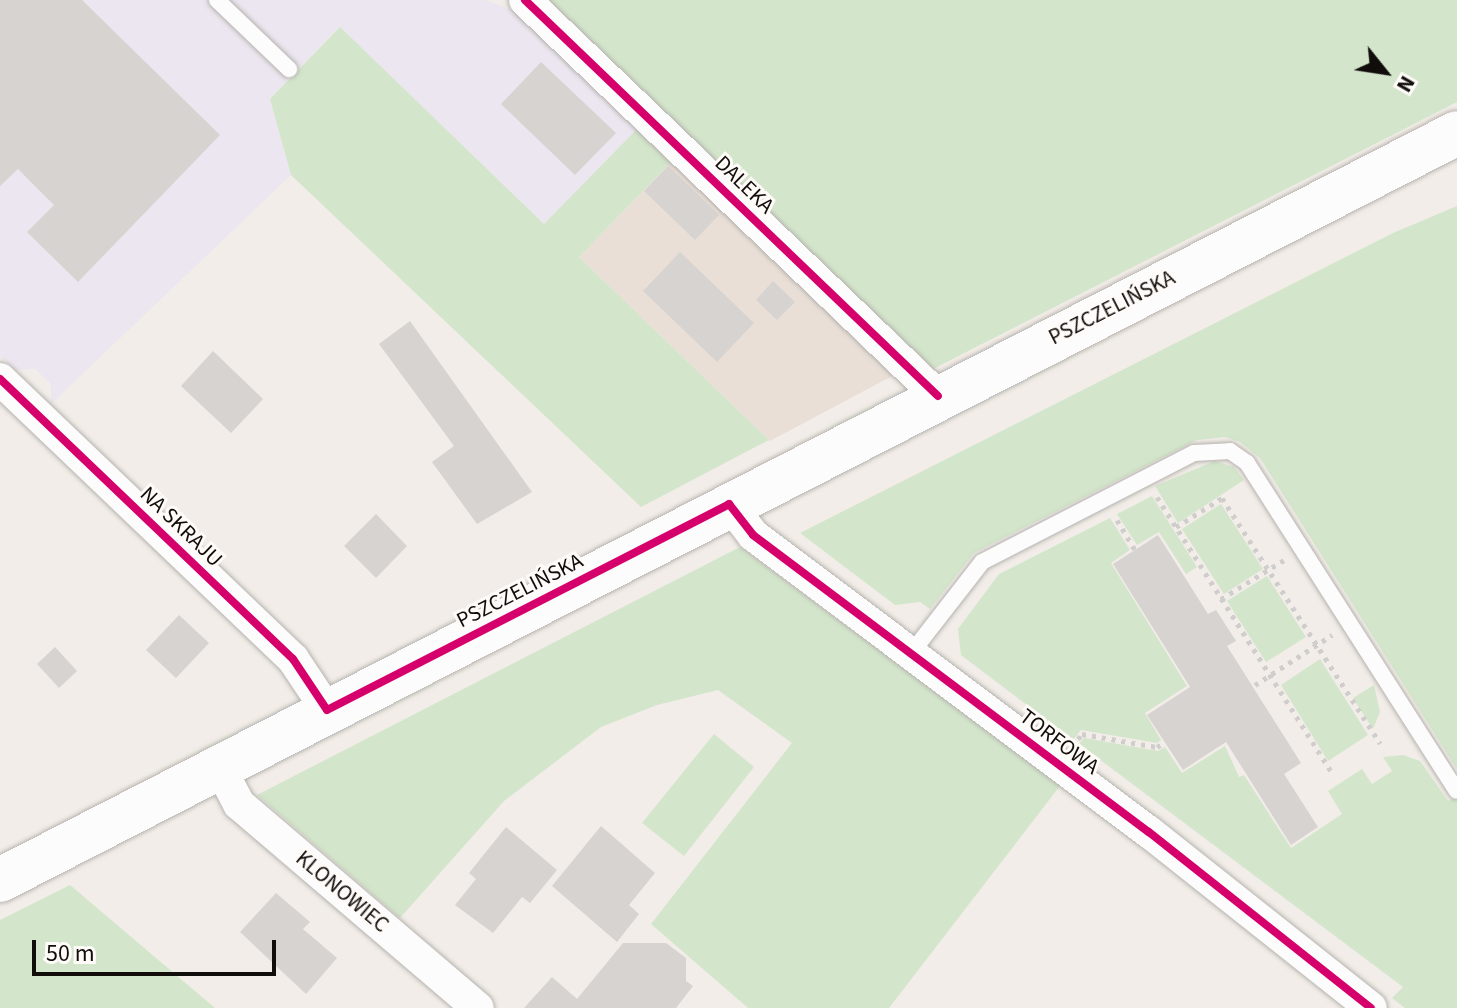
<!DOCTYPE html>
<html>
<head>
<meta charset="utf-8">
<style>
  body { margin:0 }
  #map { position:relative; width:1457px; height:1008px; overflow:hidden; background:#f2ede8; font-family:"Source Sans 3",sans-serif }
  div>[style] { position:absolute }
  .built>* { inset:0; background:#e9dfd7 }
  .industrial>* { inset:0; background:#ece6f0 }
  .green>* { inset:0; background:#d3e6cb }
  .building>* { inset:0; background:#d7d3d0 }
  .path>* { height:5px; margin-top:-2.5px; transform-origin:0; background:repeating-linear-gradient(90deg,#cfcecc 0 4px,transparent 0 10px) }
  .roads { filter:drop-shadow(0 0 2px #b6b3af) drop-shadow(0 0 2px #b6b3af) }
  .lane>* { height:16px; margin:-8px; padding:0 8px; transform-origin:8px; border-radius:8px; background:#fdfcfc }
  .street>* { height:32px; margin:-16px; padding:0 16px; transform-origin:16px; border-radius:16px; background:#fdfcfc }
  .secondary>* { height:44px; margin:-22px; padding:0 22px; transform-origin:22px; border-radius:22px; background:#fdfcfc }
  .cycleway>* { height:8px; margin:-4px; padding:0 4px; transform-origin:4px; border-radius:4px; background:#d6006c }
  span { translate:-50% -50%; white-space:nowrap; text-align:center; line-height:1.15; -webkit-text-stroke:6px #fefbf8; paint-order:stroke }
  .street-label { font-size:22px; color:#100d0b }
  .north { position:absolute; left:1345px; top:32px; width:80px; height:80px; -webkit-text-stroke:6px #fefbf8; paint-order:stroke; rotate:120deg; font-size:22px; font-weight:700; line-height:32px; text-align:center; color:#100d0b }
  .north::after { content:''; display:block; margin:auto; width:28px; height:36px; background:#100d0b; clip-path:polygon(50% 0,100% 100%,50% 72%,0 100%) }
  .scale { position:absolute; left:32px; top:940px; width:244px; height:36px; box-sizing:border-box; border:4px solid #100d0b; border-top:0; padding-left:10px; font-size:24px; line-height:28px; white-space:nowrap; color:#100d0b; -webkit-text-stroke:6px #fefbf8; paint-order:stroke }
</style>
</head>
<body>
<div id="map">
  <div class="built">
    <i style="clip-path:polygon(673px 160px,896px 374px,770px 441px,579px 257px)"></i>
  </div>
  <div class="industrial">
    <i style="clip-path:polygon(0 0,485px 0,518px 12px,640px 126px,545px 225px,339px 27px,270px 99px,291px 175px,51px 404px,51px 384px,35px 369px,15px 370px,0 356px)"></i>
  </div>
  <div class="green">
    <i style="clip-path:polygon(548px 0,1457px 0,1457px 102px,931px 370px)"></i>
    <i style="clip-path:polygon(340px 27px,544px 224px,640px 126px,673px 160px,579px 257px,769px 440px,641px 507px,291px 175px,270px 99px)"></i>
    <i style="clip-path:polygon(1457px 206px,1457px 769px,1260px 458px,1240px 442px,1225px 437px,1197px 440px,974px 553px,930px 609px,920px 602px,895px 605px,800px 533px,1393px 233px)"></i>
    <i style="clip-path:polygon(1215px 461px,1234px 467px,1244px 480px,1178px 523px,1155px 486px)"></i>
    <i style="clip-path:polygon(1152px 496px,1197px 567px,1186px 574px,1159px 532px,1137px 545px,1117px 514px)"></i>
    <i style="clip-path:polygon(1221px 504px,1263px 569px,1224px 594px,1182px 529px)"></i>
    <i style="clip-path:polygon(1110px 518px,1130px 550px,1111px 563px,1187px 686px,1145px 713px,1161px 740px,1157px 743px,1081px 730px,1073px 740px,961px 655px,958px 629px,999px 574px)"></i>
    <i style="clip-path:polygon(740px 547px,868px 642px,873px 637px,1063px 782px,889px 1008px,748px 1008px,651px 924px,792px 743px,718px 690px,657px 705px,601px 727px,504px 801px,400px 918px,257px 795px)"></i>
    <i style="clip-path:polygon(1267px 576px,1306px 637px,1266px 662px,1227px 601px)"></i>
    <i style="clip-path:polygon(1320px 659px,1368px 735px,1328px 761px,1281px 685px)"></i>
    <i style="clip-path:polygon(1374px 685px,1380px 712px,1373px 729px,1353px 698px)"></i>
    <i style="clip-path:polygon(714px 734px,754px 767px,684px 856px,642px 823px)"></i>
    <i style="clip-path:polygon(1084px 738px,1158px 751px,1165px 747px,1182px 773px,1225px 746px,1239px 777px,1244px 775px,1291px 848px,1342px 814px,1328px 791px,1362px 769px,1372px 784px,1392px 771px,1383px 757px,1403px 755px,1420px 761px,1448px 801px,1457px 796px,1457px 1008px,1405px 1008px,1392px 998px,1403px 987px,1079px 744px)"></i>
    <i style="clip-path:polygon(70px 885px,215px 1008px,0 1008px,0 920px)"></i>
  </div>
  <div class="building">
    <i style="clip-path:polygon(0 0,82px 0,220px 135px,78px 282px,27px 232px,54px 205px,18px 169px,0 186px)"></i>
    <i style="clip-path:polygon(541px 62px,616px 133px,575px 175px,501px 104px)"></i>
    <i style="clip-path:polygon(668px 166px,719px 215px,695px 240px,644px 191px)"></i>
    <i style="clip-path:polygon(680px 252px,754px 323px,717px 362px,643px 291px)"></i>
    <i style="clip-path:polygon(773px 281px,795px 302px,777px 320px,756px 300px)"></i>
    <i style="clip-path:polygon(410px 321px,532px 492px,477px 524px,432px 462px,454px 446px,379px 344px)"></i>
    <i style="clip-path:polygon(213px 351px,263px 399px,231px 433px,181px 386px)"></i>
    <i style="clip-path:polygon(376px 514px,407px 546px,376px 578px,344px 546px)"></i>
    <i style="clip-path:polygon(1158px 535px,1208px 614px,1216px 610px,1236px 641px,1227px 646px,1301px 763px,1284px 774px,1318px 827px,1291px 845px,1226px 742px,1183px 770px,1147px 715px,1190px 687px,1113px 564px)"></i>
    <i style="clip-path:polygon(179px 615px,209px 643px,176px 678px,146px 650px)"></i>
    <i style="clip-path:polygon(55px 647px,77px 671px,59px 688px,37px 664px)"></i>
    <i style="clip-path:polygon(601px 826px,655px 873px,629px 905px,639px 914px,617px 942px,552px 886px)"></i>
    <i style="clip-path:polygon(506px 827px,557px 870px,530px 903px,522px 897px,493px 933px,455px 905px,476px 879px,469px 873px)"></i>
    <i style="clip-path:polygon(276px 893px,310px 922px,303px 929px,337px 958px,306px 994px,240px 932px)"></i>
    <i style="clip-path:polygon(623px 943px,666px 943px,686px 958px,686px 981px,693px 986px,676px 1008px,524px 1008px,552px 977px,577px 999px)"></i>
  </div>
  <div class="path">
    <i style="left:1157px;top:497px;width:327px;rotate:57.6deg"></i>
    <i style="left:1117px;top:520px;width:35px;rotate:59deg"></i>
    <i style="left:1176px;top:527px;width:54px;rotate:-32.2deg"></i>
    <i style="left:1222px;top:498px;width:292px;rotate:57.2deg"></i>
    <i style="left:1221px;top:599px;width:74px;rotate:-31.8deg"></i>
    <i style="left:1255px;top:685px;width:92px;rotate:-33deg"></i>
    <i style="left:1078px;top:739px;width:6px;rotate:-51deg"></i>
    <i style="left:1082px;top:734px;width:76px;rotate:9.8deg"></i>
    <i style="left:1157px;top:747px;width:9px;rotate:-32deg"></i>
  </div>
  <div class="roads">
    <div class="lane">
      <i style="left:217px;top:0;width:100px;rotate:43.8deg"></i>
      <i style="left:912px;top:652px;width:114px;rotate:-52.1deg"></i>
      <i style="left:982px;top:562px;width:238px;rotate:-27.2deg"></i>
      <i style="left:1194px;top:453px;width:36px;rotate:-3deg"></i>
      <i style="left:1230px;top:451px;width:21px;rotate:35deg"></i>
      <i style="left:1247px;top:463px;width:389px;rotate:57.4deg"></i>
    </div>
    <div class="street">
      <i style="left:525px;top:0;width:572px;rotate:43.8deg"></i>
      <i style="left:0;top:379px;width:405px;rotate:43.7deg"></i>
      <i style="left:293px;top:659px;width:61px;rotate:56.3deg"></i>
      <i style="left:729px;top:504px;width:39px;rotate:52deg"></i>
      <i style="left:753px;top:535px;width:495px;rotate:36.9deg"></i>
      <i style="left:1149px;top:832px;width:283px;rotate:38.4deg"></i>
      <i style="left:219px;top:766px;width:43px;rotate:62.2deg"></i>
      <i style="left:239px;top:804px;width:314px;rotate:40.5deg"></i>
    </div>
    <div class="secondary">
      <i style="left:0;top:880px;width:1637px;rotate:-27.14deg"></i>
    </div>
  </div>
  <div class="cycleway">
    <i style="left:525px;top:0;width:572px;rotate:43.8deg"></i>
    <i style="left:0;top:379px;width:405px;rotate:43.7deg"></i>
    <i style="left:293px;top:659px;width:61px;rotate:56.3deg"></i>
    <i style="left:327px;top:710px;width:452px;rotate:-27.1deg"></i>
    <i style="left:729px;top:504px;width:39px;rotate:52deg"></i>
    <i style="left:753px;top:535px;width:495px;rotate:36.9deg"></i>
    <i style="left:1149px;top:832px;width:283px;rotate:38.4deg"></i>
  </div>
  <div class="street-label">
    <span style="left:744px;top:185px;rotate:44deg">DALEKA</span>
    <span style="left:1112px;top:308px;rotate:-27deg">PSZCZELIŃSKA</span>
    <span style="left:181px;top:527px;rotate:44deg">NA SKRAJU</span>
    <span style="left:520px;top:591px;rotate:-27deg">PSZCZELIŃSKA</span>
    <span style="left:1059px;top:742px;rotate:37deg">TORFOWA</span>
    <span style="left:342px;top:892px;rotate:40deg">KLONOWIEC</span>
  </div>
  <div class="north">N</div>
  <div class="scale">50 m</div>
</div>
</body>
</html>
